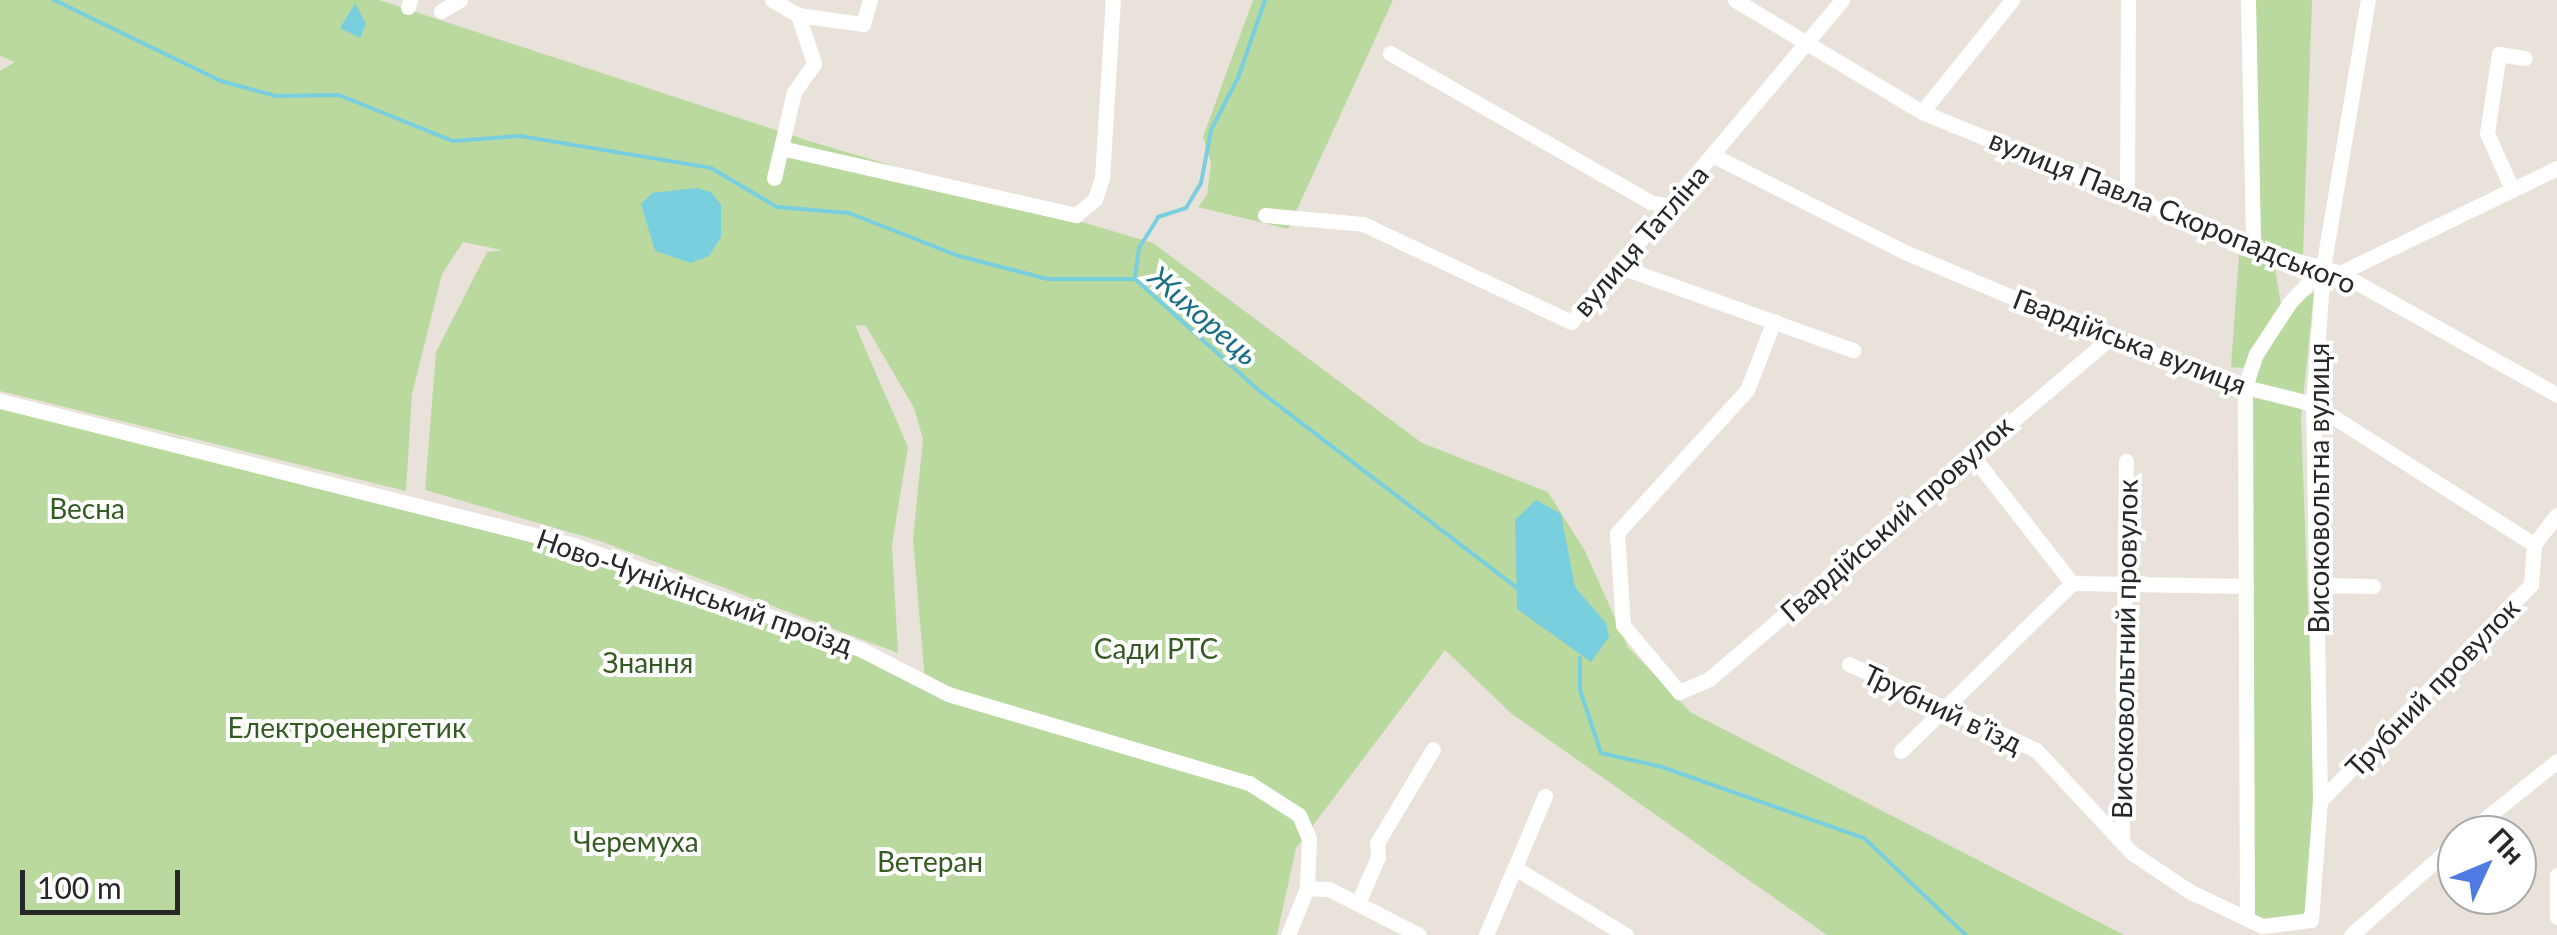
<!DOCTYPE html>
<html>
<head>
<meta charset="utf-8">
<style>
  body { margin:0 }
  #map { position:relative; width:2557px; height:935px; overflow:hidden; background:#e9e2db; font-family:Lato,sans-serif }
  div>[style] { position:absolute }
  .green>* { inset:0; background:#b9d99e }
  .water>* { inset:0; background:#7acfdf }
  .stream>* { height:4px; margin:-2px; padding:0 2px; transform-origin:2px; border-radius:2px; background:#7acfdf }
  .minor>* { height:15px; margin:-7.5px; padding:0 7.5px; transform-origin:7.5px; border-radius:7.5px; background:#fff }
  span { translate:-50% -50%; white-space:nowrap; text-align:center; line-height:1.15; -webkit-text-stroke:8px #fff; paint-order:stroke }
  .street-label { font-size:28px; color:#282828 }
  .park-label { font-size:28px; color:#345b22 }
  .water-label { font-size:30px; color:#1d6e87; font-style:italic }
  .north { position:absolute; left:2437px; top:815px; width:100px; height:100px; box-sizing:border-box; background:#fff; border:2px solid #a9a9a9; border-radius:50%; rotate:46deg; font-size:28px; font-weight:700; line-height:40px; text-align:center; color:#282828 }
  .north::after { content:''; display:block; margin:auto; width:35px; height:45px; background:#4e7ae3; clip-path:polygon(50% 0,100% 100%,50% 72%,0 100%) }
  .scale { position:absolute; left:20px; top:870px; width:160px; height:45px; box-sizing:border-box; border:5px solid #282828; border-top:0; padding-left:12px; font-size:30px; line-height:35px; white-space:nowrap; color:#282828; -webkit-text-stroke:8px #fff; paint-order:stroke }
</style>
</head>
<body>
<div id="map">
  <div class="green">
    <i style="clip-path:polygon(0 0,379px 0,809px 141px,1153px 243px,1422px 443px,1548px 492px,1585px 551px,1628px 647px,1690px 712px,2124px 935px,1827px 935px,1512px 714px,1445px 650px,1296px 848px,1277px 935px,0 935px,0 401px,182px 438px,181px 447px,572px 545px,572px 559px,574px 545px,925px 681px,913px 539px,923px 439px,914px 408px,866px 326px,855px 325px,908px 447px,892px 545px,898px 653px,600px 541px,425px 490px,436px 352px,487px 252px,502px 250px,463px 242px,442px 274px,412px 394px,406px 491px,0 391px,0 71px,15px 62px,0 56px)"></i>
    <i style="clip-path:polygon(1253px 0,1393px 0,1288px 229px,1198px 207px,1207px 195px,1211px 163px,1203px 137px)"></i>
    <i style="clip-path:polygon(2253px 0,2312px 0,2303px 255px,2263px 245px,2256px 236px)"></i>
    <i style="clip-path:polygon(2239px 255px,2274px 262px,2281px 305px,2243px 368px,2231px 367px)"></i>
    <i style="clip-path:polygon(2314px 293px,2301px 418px,2315px 794px,2309px 907px,2298px 920px,2271px 922px,2251px 914px,2248px 385px,2296px 302px)"></i>
  </div>
  <div class="water">
    <i style="clip-path:polygon(355px 3px,366px 24px,360px 38px,340px 28px)"></i>
    <i style="clip-path:polygon(696px 188px,711px 192px,721px 205px,721px 237px,709px 256px,691px 263px,655px 251px,641px 204px,652px 193px)"></i>
    <i style="clip-path:polygon(1536px 500px,1561px 514px,1575px 587px,1606px 623px,1609px 637px,1591px 662px,1517px 609px,1515px 520px)"></i>
  </div>
  <div class="stream">
    <i style="left:54px;top:0;width:186px;rotate:25.9deg"></i>
    <i style="left:221px;top:81px;width:57px;rotate:15.3deg"></i>
    <i style="left:276px;top:96px;width:63px;rotate:-0.9deg"></i>
    <i style="left:339px;top:95px;width:123px;rotate:22deg"></i>
    <i style="left:453px;top:141px;width:67px;rotate:-4.3deg"></i>
    <i style="left:520px;top:136px;width:194px;rotate:9.5deg"></i>
    <i style="left:711px;top:168px;width:77px;rotate:30.6deg"></i>
    <i style="left:777px;top:207px;width:72px;rotate:4.8deg"></i>
    <i style="left:849px;top:213px;width:118px;rotate:21.4deg"></i>
    <i style="left:959px;top:256px;width:91px;rotate:14.6deg"></i>
    <i style="left:1047px;top:279px;width:88px"></i>
    <i style="left:1135px;top:279px;width:164px;rotate:42deg"></i>
    <i style="left:1257px;top:389px;width:332px;rotate:37.4deg"></i>
    <i style="left:1135px;top:277px;width:29px;rotate:-82deg"></i>
    <i style="left:1139px;top:248px;width:36px;rotate:-58deg"></i>
    <i style="left:1158px;top:217px;width:29px;rotate:-18deg"></i>
    <i style="left:1186px;top:208px;width:29px;rotate:-59deg"></i>
    <i style="left:1201px;top:183px;width:54px;rotate:-79.3deg"></i>
    <i style="left:1211px;top:130px;width:59px;rotate:-62.6deg"></i>
    <i style="left:1238px;top:78px;width:83px;rotate:-70.9deg"></i>
    <i style="left:1580px;top:658px;width:32px;rotate:90deg"></i>
    <i style="left:1580px;top:690px;width:66px;rotate:71.6deg"></i>
    <i style="left:1601px;top:753px;width:63px;rotate:12.9deg"></i>
    <i style="left:1662px;top:767px;width:214px;rotate:19.4deg"></i>
    <i style="left:1864px;top:838px;width:141px;rotate:43.6deg"></i>
  </div>
  <div class="minor">
    <i style="left:772px;top:0;width:30px;rotate:30deg"></i>
    <i style="left:798px;top:15px;width:66px;rotate:7.9deg"></i>
    <i style="left:863px;top:24px;width:25px;rotate:-74deg"></i>
    <i style="left:1735px;top:0;width:218px;rotate:30.9deg"></i>
    <i style="left:1922px;top:112px;width:358px;rotate:22.3deg"></i>
    <i style="left:2253px;top:248px;width:91px;rotate:16deg"></i>
    <i style="left:2340px;top:273px;width:249px;rotate:29.3deg"></i>
    <i style="left:2248px;top:0;width:248px;rotate:88.8deg"></i>
    <i style="left:408px;top:7px;width:7px;rotate:-74deg"></i>
    <i style="left:441px;top:11px;width:22px;rotate:-30deg"></i>
    <i style="left:1390px;top:53px;width:300px;rotate:29.8deg"></i>
    <i style="left:1650px;top:202px;width:20px;rotate:11deg"></i>
    <i style="left:1922px;top:112px;width:144px;rotate:-51.2deg"></i>
    <i style="left:781px;top:148px;width:303px;rotate:12.8deg"></i>
    <i style="left:1076px;top:215px;width:25px;rotate:-40deg"></i>
    <i style="left:1095px;top:199px;width:22px;rotate:-72deg"></i>
    <i style="left:1102px;top:178px;width:178px;rotate:-86.5deg"></i>
    <i style="left:1714px;top:156px;width:214px;rotate:26.7deg"></i>
    <i style="left:1905px;top:252px;width:222px;rotate:22.8deg"></i>
    <i style="left:2110px;top:338px;width:144px;rotate:19.9deg"></i>
    <i style="left:2245px;top:387px;width:70px;rotate:14deg"></i>
    <i style="left:2313px;top:404px;width:262px;rotate:32.4deg"></i>
    <i style="left:774px;top:178px;width:88px;rotate:-76.9deg"></i>
    <i style="left:794px;top:92px;width:35px;rotate:-55deg"></i>
    <i style="left:814px;top:63px;width:51px;rotate:-108.4deg"></i>
    <i style="left:2512px;top:189px;width:61px;rotate:-114.1deg"></i>
    <i style="left:2487px;top:133px;width:80px;rotate:-81.4deg"></i>
    <i style="left:2499px;top:54px;width:26px;rotate:9deg"></i>
    <i style="left:2127px;top:191px;width:191px;rotate:-89.7deg"></i>
    <i style="left:1265px;top:215px;width:98px;rotate:5.2deg"></i>
    <i style="left:1363px;top:224px;width:230px;rotate:25.2deg"></i>
    <i style="left:1571px;top:322px;width:421px;rotate:-49.9deg"></i>
    <i style="left:1618px;top:266px;width:250px;rotate:19.7deg"></i>
    <i style="left:2340px;top:273px;width:241px;rotate:-25.8deg"></i>
    <i style="left:1774px;top:321px;width:74px;rotate:111.4deg"></i>
    <i style="left:1747px;top:390px;width:193px;rotate:132.3deg"></i>
    <i style="left:1617px;top:533px;width:92px;rotate:86.3deg"></i>
    <i style="left:1623px;top:625px;width:87px;rotate:50.1deg"></i>
    <i style="left:1679px;top:692px;width:33px;rotate:-23deg"></i>
    <i style="left:1709px;top:679px;width:526px;rotate:-40.38deg"></i>
    <i style="left:0;top:401px;width:592px;rotate:14.08deg"></i>
    <i style="left:574px;top:545px;width:307px;rotate:20deg"></i>
    <i style="left:862px;top:650px;width:97px;rotate:27.1deg"></i>
    <i style="left:948px;top:694px;width:314px;rotate:16.5deg"></i>
    <i style="left:1249px;top:783px;width:59px;rotate:32.6deg"></i>
    <i style="left:1299px;top:815px;width:25px;rotate:67deg"></i>
    <i style="left:1309px;top:838px;width:50px;rotate:92.3deg"></i>
    <i style="left:1970px;top:453px;width:165px;rotate:51.9deg"></i>
    <i style="left:2072px;top:583px;width:174px;rotate:1deg"></i>
    <i style="left:2316px;top:585px;width:57px;rotate:1deg"></i>
    <i style="left:1849px;top:664px;width:206px;rotate:24.7deg"></i>
    <i style="left:2036px;top:750px;width:141px;rotate:47deg"></i>
    <i style="left:2132px;top:853px;width:69px;rotate:33.7deg"></i>
    <i style="left:2189px;top:891px;width:81px;rotate:25.6deg"></i>
    <i style="left:2262px;top:926px;width:49px;rotate:-7deg"></i>
    <i style="left:1901px;top:751px;width:240px;rotate:-44.5deg"></i>
    <i style="left:2320px;top:801px;width:302px;rotate:-45.7deg"></i>
    <i style="left:2531px;top:585px;width:41px;rotate:-85.8deg"></i>
    <i style="left:2534px;top:544px;width:37px;rotate:-52deg"></i>
    <i style="left:2465px;top:835px;width:118px;rotate:-38.8deg"></i>
    <i style="left:2122px;top:837px;width:376px;rotate:-89.4deg"></i>
    <i style="left:1515px;top:868px;width:130px;rotate:31.1deg"></i>
    <i style="left:2557px;top:875px;width:42px;rotate:90deg"></i>
    <i style="left:1358px;top:903px;width:50px;rotate:-66.5deg"></i>
    <i style="left:1378px;top:857px;width:14px;rotate:-94deg"></i>
    <i style="left:1377px;top:843px;width:109px;rotate:-59.2deg"></i>
    <i style="left:2247px;top:917px;width:530px;rotate:-90.22deg"></i>
    <i style="left:2245px;top:387px;width:35px;rotate:-72deg"></i>
    <i style="left:2256px;top:354px;width:62px;rotate:-56.8deg"></i>
    <i style="left:2290px;top:302px;width:47px;rotate:-45.9deg"></i>
    <i style="left:2311px;top:920px;width:119px;rotate:-85.7deg"></i>
    <i style="left:2320px;top:801px;width:397px;rotate:-91deg"></i>
    <i style="left:2313px;top:404px;width:136px;rotate:-85.8deg"></i>
    <i style="left:2323px;top:268px;width:272px;rotate:-80.5deg"></i>
    <i style="left:1288px;top:935px;width:51px;rotate:-68deg"></i>
    <i style="left:1307px;top:888px;width:22px;rotate:3deg"></i>
    <i style="left:1329px;top:889px;width:101px;rotate:27.1deg"></i>
    <i style="left:1486px;top:935px;width:151px;rotate:-67deg"></i>
    <i style="left:2351px;top:935px;width:141px;rotate:-41.3deg"></i>
  </div>
  <div class="street-label">
    <span style="left:2173px;top:211px;rotate:22deg">вулиця Павла Скоропадського</span>
    <span style="left:1640px;top:240px;rotate:-49deg">вулиця Татліна</span>
    <span style="left:2130px;top:341px;rotate:21deg">Гвардійська вулиця</span>
    <span style="left:2318px;top:488px;rotate:-90deg">Високовольтна вулиця</span>
    <span style="left:1896px;top:518px;rotate:-41deg">Гвардійський провулок</span>
    <span style="left:695px;top:591px;rotate:19deg">Ново-Чуніхінський проїзд</span>
    <span style="left:2124px;top:649px;rotate:-89deg">Високовольтний провулок</span>
    <span style="left:2432px;top:687px;rotate:-46deg">Трубний провулок</span>
    <span style="left:1943px;top:708px;rotate:25deg">Трубний в’їзд</span>
  </div>
  <div class="park-label">
    <span style="left:87px;top:508px">Весна</span>
    <span style="left:1156px;top:648px">Сади РТС</span>
    <span style="left:648px;top:662px">Знання</span>
    <span style="left:347px;top:727px">Електроенергетик</span>
    <span style="left:636px;top:841px">Черемуха</span>
    <span style="left:930px;top:861px">Ветеран</span>
  </div>
  <div class="water-label">
    <span style="left:1204px;top:315px;rotate:41deg">Жихорець</span>
  </div>
  <div class="north">Пн</div>
  <div class="scale">100 m</div>
</div>
</body>
</html>
